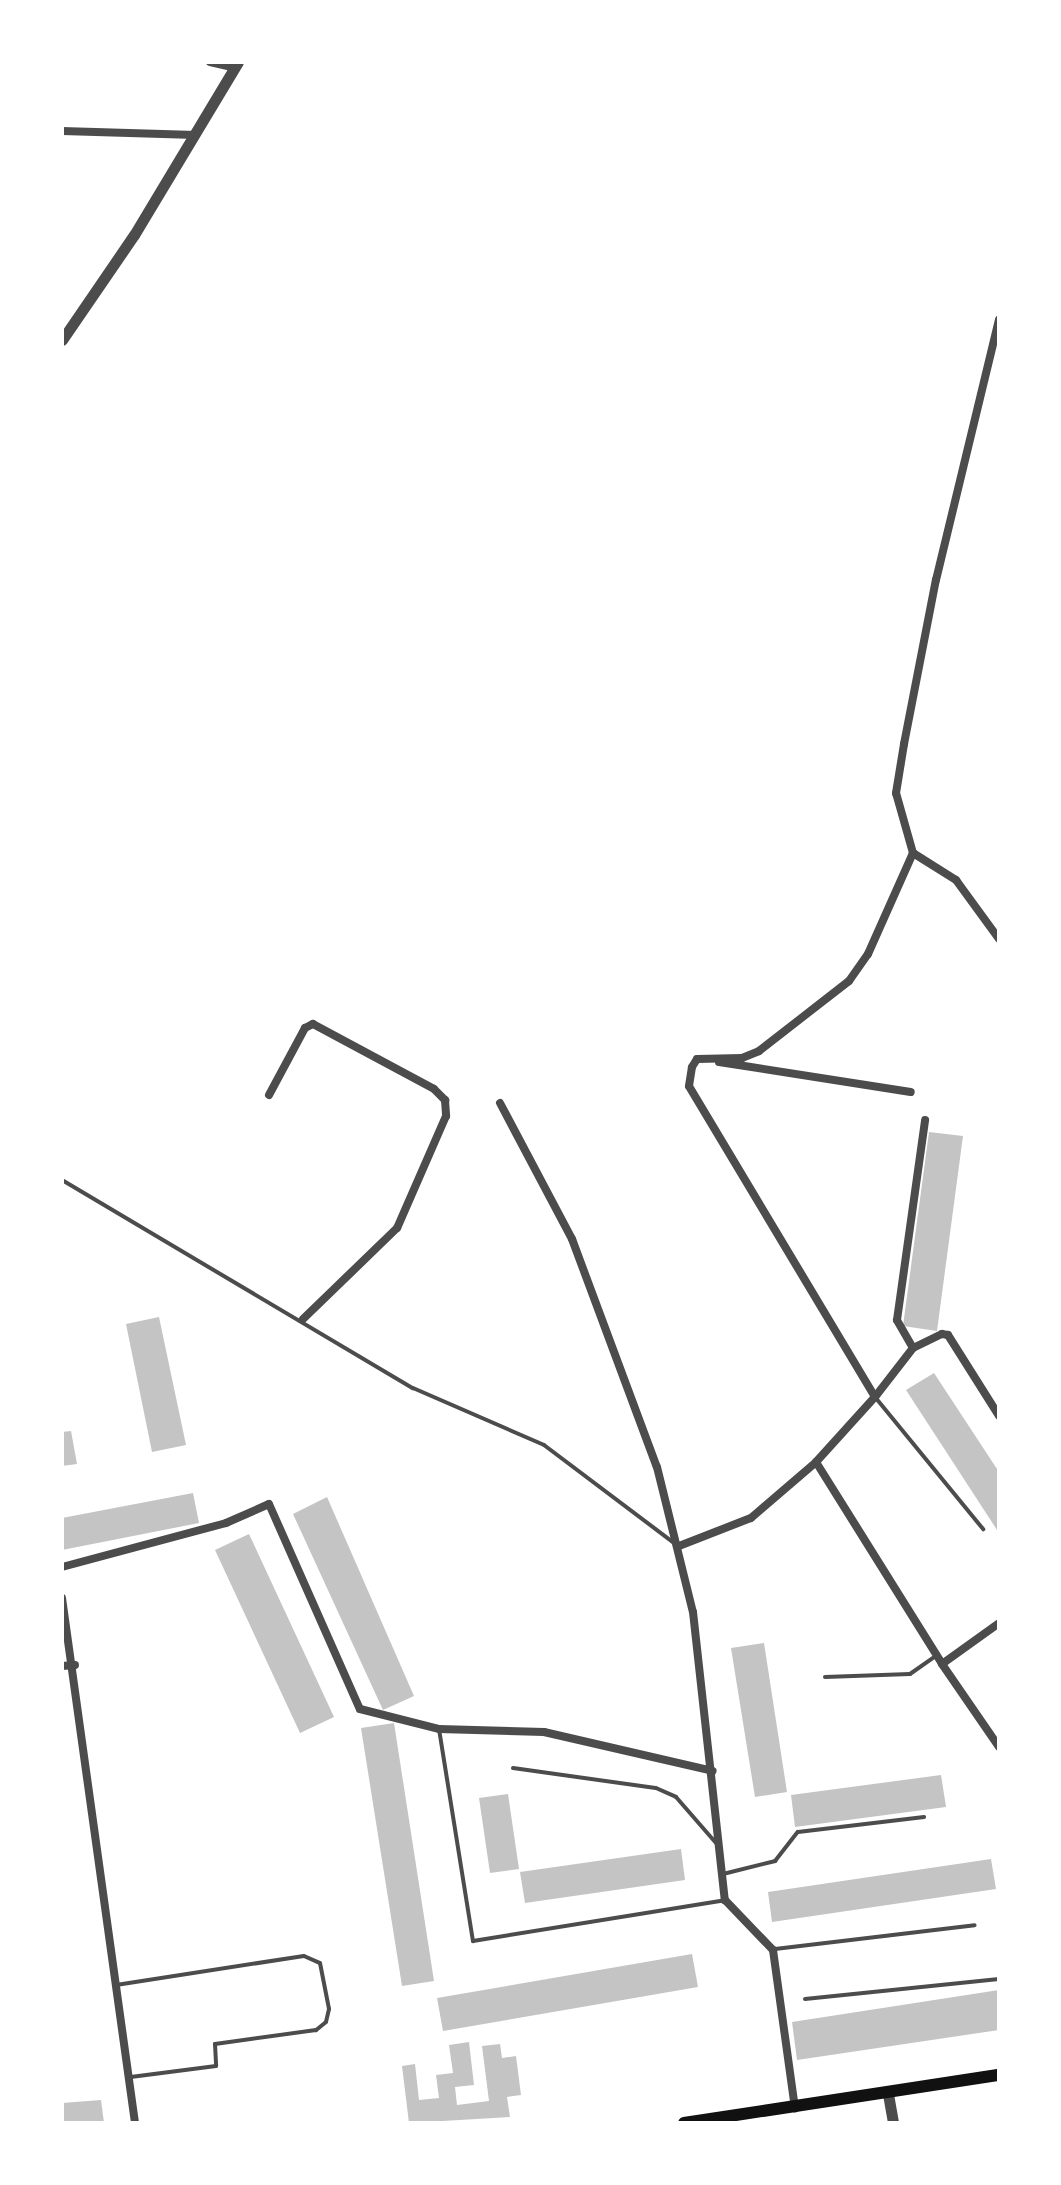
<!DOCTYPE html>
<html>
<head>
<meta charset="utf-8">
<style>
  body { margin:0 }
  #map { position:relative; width:1061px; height:2185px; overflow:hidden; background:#fff; font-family:Arial,sans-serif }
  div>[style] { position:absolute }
  .building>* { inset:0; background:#c4c4c4 }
  .service>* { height:4px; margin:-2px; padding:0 2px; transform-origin:2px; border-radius:2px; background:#4c4c4c }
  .minor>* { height:8px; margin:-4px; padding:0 4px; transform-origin:4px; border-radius:4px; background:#4c4c4c }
  .tertiary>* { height:11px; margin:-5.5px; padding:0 5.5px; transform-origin:5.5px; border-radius:5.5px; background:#4c4c4c }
  .secondary>* { height:12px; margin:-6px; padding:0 6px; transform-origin:6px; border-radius:6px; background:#111 }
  span { translate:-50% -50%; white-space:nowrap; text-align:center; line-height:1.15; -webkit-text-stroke:8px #fff; paint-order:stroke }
  .frame { position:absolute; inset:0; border:64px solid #fff; pointer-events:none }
</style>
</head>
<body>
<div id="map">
  <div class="building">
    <i style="clip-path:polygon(929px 1132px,963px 1136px,937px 1331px,903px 1326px)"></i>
    <i style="clip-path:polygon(159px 1317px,186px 1445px,152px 1452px,126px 1324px)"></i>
    <i style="clip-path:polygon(934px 1373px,999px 1472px,999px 1533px,906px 1390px)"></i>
    <i style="clip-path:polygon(71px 1431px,77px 1464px,62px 1466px,62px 1432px)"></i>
    <i style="clip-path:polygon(193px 1493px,199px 1523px,62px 1550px,62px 1518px)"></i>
    <i style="clip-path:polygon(327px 1497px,414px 1696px,383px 1710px,293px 1514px)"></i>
    <i style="clip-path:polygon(249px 1534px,334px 1717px,300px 1733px,215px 1550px)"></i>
    <i style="clip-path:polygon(764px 1643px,787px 1792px,755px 1797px,731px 1648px)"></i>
    <i style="clip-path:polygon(394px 1723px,434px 1981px,402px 1986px,361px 1728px)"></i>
    <i style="clip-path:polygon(941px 1775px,946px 1807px,795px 1827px,791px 1795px)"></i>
    <i style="clip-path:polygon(508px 1794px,519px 1869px,490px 1873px,479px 1798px)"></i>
    <i style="clip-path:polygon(681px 1849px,685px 1880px,525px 1903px,520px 1872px)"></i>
    <i style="clip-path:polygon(991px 1859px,996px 1889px,772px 1922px,768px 1892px)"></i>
    <i style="clip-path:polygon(692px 1954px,698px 1987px,443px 2031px,437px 1998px)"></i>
    <i style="clip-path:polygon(999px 1990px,999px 2030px,797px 2060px,792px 2022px)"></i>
    <i style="clip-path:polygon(469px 2042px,474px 2085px,455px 2087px,457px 2105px,489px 2101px,482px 2046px,500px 2044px,502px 2058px,516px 2056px,521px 2095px,507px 2097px,510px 2117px,409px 2123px,402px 2066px,415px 2064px,419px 2100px,439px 2098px,436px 2075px,453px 2073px,449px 2045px)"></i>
    <i style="clip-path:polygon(101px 2100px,104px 2123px,62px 2123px,62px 2103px)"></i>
  </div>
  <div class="service">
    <i style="left:62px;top:1180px;width:408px;rotate:30.7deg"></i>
    <i style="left:413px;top:1388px;width:143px;rotate:23.5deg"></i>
    <i style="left:544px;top:1445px;width:163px;rotate:37deg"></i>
    <i style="left:875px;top:1397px;width:171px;rotate:50.7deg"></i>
    <i style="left:825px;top:1677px;width:85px;rotate:-2deg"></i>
    <i style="left:910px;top:1674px;width:32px;rotate:-35deg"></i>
    <i style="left:439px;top:1729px;width:215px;rotate:80.9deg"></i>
    <i style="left:473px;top:1941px;width:255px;rotate:-9.2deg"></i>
    <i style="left:513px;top:1768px;width:144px;rotate:8deg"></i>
    <i style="left:656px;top:1788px;width:22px;rotate:24deg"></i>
    <i style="left:676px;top:1797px;width:61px;rotate:49deg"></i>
    <i style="left:723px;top:1874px;width:54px;rotate:-14deg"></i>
    <i style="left:775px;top:1861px;width:37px;rotate:-52deg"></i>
    <i style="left:798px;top:1832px;width:127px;rotate:-6.8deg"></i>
    <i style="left:775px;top:1949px;width:201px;rotate:-6.8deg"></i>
    <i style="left:116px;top:1985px;width:190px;rotate:-8.8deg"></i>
    <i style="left:304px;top:1956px;width:17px;rotate:24deg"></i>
    <i style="left:320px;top:1963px;width:47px;rotate:78.9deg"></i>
    <i style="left:329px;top:2009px;width:13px;rotate:103deg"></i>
    <i style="left:326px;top:2022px;width:13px;rotate:141deg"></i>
    <i style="left:316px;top:2030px;width:102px;rotate:172.1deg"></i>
    <i style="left:215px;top:2044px;width:22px;rotate:87deg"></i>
    <i style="left:216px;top:2066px;width:86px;rotate:172.6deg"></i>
    <i style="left:805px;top:1999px;width:195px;rotate:-5.9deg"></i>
  </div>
  <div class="minor">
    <i style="left:210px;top:62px;width:26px;rotate:13deg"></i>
    <i style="left:62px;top:131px;width:134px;rotate:1.7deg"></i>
    <i style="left:913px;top:853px;width:51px;rotate:32.1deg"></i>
    <i style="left:956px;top:880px;width:73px;rotate:53.9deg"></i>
    <i style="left:719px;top:1062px;width:194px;rotate:8.9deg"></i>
    <i style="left:269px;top:1095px;width:76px;rotate:-61.8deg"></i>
    <i style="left:305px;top:1028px;width:9px;rotate:-27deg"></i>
    <i style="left:313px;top:1024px;width:137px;rotate:28.2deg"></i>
    <i style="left:434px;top:1089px;width:16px;rotate:45deg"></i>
    <i style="left:445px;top:1100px;width:16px;rotate:86deg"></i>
    <i style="left:446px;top:1116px;width:122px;rotate:113.6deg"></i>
    <i style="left:397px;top:1228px;width:131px;rotate:135.9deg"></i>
    <i style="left:500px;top:1103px;width:154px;rotate:62.1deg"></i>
    <i style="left:572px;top:1239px;width:243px;rotate:69.6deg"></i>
    <i style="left:657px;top:1467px;width:149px;rotate:76.1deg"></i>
    <i style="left:693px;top:1612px;width:290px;rotate:83.7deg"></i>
    <i style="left:725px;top:1900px;width:69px;rotate:46.2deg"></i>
    <i style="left:773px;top:1950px;width:160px;rotate:82.1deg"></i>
    <i style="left:913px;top:1348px;width:32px;rotate:-120deg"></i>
    <i style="left:897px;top:1320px;width:202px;rotate:-82deg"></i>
    <i style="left:875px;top:1397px;width:62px;rotate:-52.2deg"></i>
    <i style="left:913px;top:1348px;width:32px;rotate:-26deg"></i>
    <i style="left:942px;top:1334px;width:6px;rotate:9deg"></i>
    <i style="left:948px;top:1335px;width:96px;rotate:57.8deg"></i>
    <i style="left:816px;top:1462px;width:88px;rotate:-47.8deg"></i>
    <i style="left:875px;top:1397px;width:362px;rotate:-120.9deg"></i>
    <i style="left:689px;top:1086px;width:19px;rotate:-81deg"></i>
    <i style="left:692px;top:1067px;width:9px;rotate:-58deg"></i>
    <i style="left:697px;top:1059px;width:45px;rotate:-1.3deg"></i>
    <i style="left:742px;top:1058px;width:18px;rotate:-22deg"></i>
    <i style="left:759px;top:1051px;width:114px;rotate:-37.9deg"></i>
    <i style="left:849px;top:981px;width:33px;rotate:-55deg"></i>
    <i style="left:868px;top:954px;width:111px;rotate:-66deg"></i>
    <i style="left:913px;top:853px;width:62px;rotate:-105.8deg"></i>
    <i style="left:896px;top:793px;width:50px;rotate:-80.7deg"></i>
    <i style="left:904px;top:744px;width:167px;rotate:-79deg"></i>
    <i style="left:936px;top:580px;width:268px;rotate:-76.4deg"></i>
    <i style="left:679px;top:1546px;width:77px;rotate:-21.3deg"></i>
    <i style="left:751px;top:1518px;width:86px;rotate:-40.7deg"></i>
    <i style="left:816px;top:1462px;width:238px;rotate:58deg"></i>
    <i style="left:942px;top:1664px;width:70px;rotate:-35.7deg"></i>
    <i style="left:62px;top:1567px;width:170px;rotate:-15deg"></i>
    <i style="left:226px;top:1523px;width:47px;rotate:-23.8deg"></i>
    <i style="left:269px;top:1504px;width:224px;rotate:66.1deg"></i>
    <i style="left:360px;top:1709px;width:81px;rotate:14.2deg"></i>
    <i style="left:439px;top:1729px;width:105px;rotate:1.6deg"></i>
    <i style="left:544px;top:1732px;width:173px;rotate:13deg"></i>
    <i style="left:62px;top:1598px;width:530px;rotate:82.08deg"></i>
    <i style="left:942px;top:1664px;width:101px;rotate:55.5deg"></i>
    <i style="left:62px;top:1666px;width:13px;rotate:-4deg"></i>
  </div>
  <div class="tertiary">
    <i style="left:62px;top:340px;width:127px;rotate:-55.6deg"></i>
    <i style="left:134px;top:235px;width:202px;rotate:-59deg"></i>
    <i style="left:888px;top:2094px;width:29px;rotate:80deg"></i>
  </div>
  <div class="secondary">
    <i style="left:684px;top:2123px;width:319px;rotate:-8.7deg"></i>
  </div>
  <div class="frame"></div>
</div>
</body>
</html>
